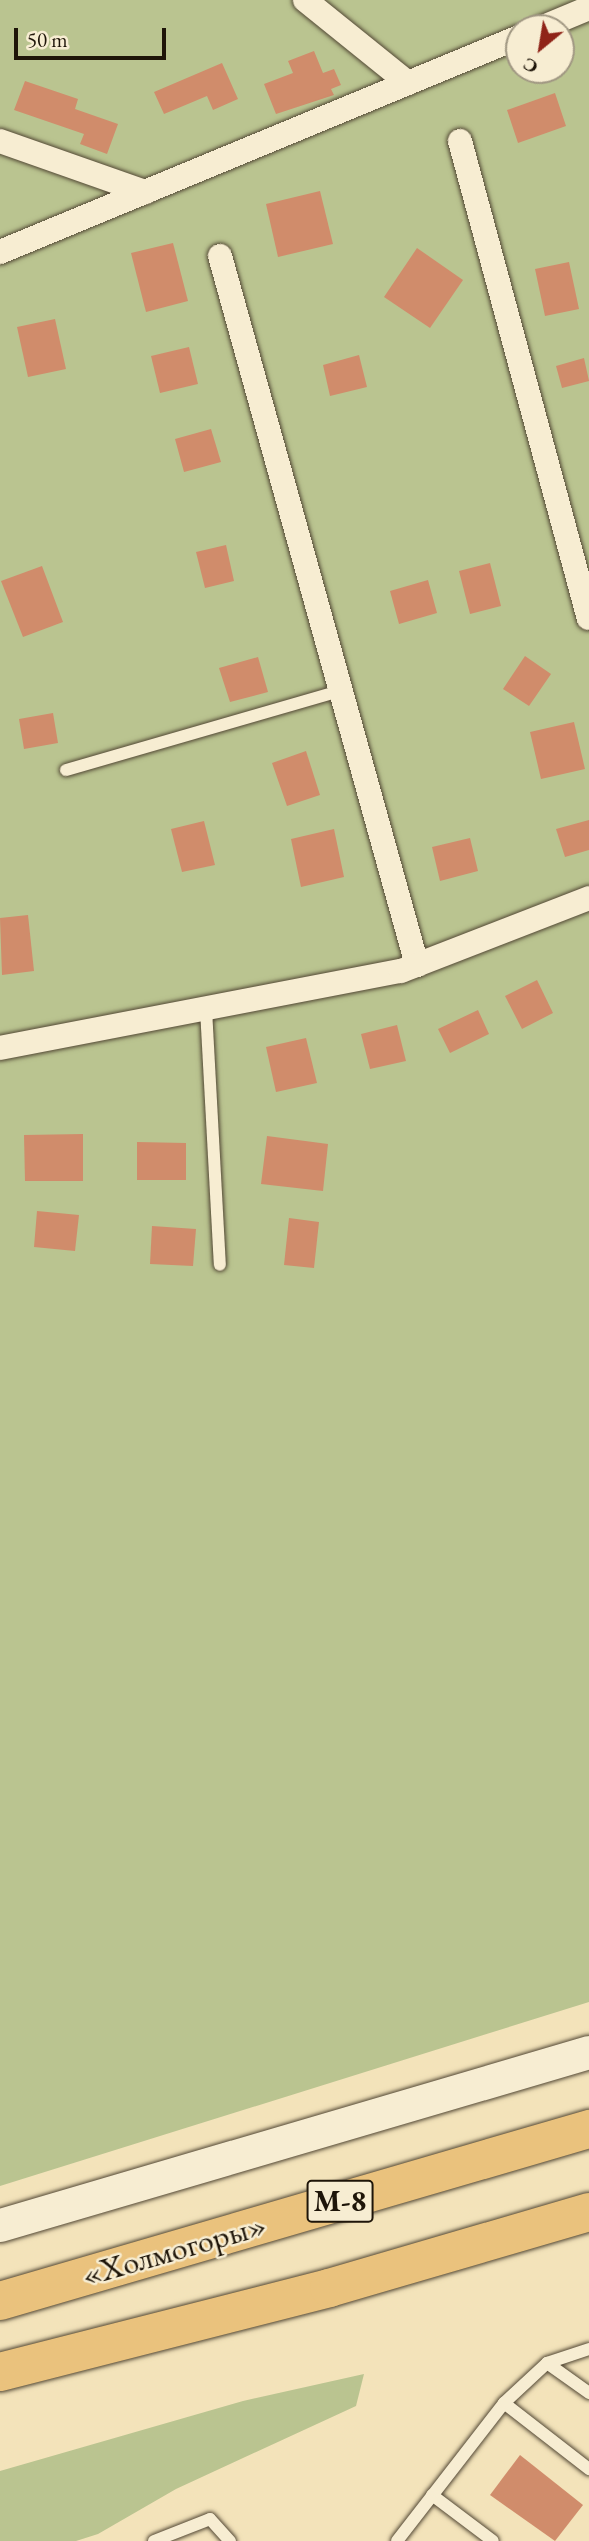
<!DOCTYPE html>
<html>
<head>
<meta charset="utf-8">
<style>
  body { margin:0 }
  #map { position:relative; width:589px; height:2541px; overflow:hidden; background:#f3e3ba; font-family:"EB Garamond",serif }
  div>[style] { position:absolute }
  .green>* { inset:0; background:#bac490 }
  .building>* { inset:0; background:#d08c6b }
  .roads { filter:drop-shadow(0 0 2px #534835) drop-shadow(0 0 2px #534835) }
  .service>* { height:12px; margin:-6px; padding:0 6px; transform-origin:6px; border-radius:6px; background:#f7edd2 }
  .minor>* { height:24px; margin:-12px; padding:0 12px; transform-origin:12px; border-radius:12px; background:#f7edd2 }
  .secondary>* { height:33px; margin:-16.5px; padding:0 16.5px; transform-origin:16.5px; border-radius:16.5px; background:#f7edd2 }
  .trunk>* { height:38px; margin:-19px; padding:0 19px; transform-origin:19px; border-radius:19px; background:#eac27d }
  span { translate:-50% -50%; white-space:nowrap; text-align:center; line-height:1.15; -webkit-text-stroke:5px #f7edd2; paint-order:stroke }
  .shield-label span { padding:2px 5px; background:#f7edd2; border:2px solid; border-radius:5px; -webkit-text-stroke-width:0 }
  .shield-label { font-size:30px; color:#1e1509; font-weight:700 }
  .street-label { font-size:32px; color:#1e1509 }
  .north { position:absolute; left:505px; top:14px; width:70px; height:70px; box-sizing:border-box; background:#f7edd2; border:2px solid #a09782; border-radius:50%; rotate:210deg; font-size:19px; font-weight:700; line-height:28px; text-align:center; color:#1e1509 }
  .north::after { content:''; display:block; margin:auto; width:24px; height:32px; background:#8f2418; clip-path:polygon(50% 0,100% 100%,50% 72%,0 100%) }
  .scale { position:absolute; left:14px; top:28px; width:152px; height:32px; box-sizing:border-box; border:4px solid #1e1509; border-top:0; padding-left:9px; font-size:21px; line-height:24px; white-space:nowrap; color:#1e1509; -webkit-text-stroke:5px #f7edd2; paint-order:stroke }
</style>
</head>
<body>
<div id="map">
  <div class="green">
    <i style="clip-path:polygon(evenodd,0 0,589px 0,589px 2002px,0 2186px,0 0,519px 28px,561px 28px,561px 70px,519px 70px,519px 28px)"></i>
    <i style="clip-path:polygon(364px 2374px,356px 2406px,176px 2489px,98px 2534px,76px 2541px,0 2541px,0 2471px,243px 2401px)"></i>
  </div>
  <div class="building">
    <i style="clip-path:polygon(314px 51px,323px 73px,334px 69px,341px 85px,331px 89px,334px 95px,276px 114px,264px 84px,293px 73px,288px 61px)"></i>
    <i style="clip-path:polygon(222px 63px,238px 99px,213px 110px,207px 96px,164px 114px,154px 92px)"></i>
    <i style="clip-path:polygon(25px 81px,78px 99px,75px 109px,118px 124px,107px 154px,80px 144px,84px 134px,14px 110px)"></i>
    <i style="clip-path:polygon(555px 93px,566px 126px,518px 143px,507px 110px)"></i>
    <i style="clip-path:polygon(320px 191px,333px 244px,278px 257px,266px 204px)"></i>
    <i style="clip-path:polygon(173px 243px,188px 301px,146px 312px,131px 253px)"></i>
    <i style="clip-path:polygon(417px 248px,463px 280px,430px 328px,384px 297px)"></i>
    <i style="clip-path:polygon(569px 262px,579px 309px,545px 316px,535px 269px)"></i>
    <i style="clip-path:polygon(55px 319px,66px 369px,28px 377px,17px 327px)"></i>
    <i style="clip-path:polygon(189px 347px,198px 384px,160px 393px,151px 356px)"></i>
    <i style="clip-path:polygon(359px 355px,367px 387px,330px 396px,323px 365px)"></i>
    <i style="clip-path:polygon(584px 358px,589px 381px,562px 388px,556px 366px)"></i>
    <i style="clip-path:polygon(211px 429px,221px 462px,184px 472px,175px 439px)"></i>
    <i style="clip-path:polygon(226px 545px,234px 581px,205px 588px,196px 552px)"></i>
    <i style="clip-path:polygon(490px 563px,501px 606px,470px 614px,459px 571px)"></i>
    <i style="clip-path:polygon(42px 566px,63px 622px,23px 637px,1px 581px)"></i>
    <i style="clip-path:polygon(428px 580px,437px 613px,399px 624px,390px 591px)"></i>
    <i style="clip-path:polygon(525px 656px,551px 674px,529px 706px,503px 689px)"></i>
    <i style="clip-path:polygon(258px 657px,268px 692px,230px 702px,219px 668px)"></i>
    <i style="clip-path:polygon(53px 713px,58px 743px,24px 749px,19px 719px)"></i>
    <i style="clip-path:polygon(574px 722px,585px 769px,541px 779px,530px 732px)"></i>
    <i style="clip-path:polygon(306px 751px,320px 795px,287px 806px,272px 763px)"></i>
    <i style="clip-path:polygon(589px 820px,589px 850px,565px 857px,556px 829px)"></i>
    <i style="clip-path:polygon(204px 821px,215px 865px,182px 872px,171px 829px)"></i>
    <i style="clip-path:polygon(334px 829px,344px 877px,301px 887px,291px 839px)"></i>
    <i style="clip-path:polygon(470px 838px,478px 871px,440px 881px,432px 847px)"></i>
    <i style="clip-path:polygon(28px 915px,34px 971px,2px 975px,0 918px)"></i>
    <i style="clip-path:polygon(537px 980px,553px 1013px,522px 1029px,505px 996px)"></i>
    <i style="clip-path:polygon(478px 1010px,489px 1034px,450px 1053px,438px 1029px)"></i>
    <i style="clip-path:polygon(397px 1025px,406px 1061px,370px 1069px,361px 1034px)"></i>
    <i style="clip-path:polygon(306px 1038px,317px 1083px,276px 1092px,266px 1047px)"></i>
    <i style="clip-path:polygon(83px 1134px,83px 1181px,25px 1181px,24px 1135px)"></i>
    <i style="clip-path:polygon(267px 1136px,328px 1144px,323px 1191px,261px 1184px)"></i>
    <i style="clip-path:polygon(137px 1142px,186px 1143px,186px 1180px,137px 1180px)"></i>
    <i style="clip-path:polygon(37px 1211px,79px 1215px,75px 1251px,34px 1247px)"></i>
    <i style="clip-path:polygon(289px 1218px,319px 1222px,314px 1268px,284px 1265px)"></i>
    <i style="clip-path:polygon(152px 1226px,196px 1229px,193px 1266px,150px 1264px)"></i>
    <i style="clip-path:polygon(520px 2455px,583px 2505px,555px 2541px,490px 2495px)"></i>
  </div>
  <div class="roads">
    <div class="service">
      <i style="left:66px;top:770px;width:285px;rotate:-16.1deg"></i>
      <i style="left:206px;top:1009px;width:256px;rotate:86.9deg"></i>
      <i style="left:547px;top:2363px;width:44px;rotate:-18.4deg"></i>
      <i style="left:504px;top:2403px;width:108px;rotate:37.8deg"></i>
      <i style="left:432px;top:2495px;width:76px;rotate:37deg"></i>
      <i style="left:154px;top:2541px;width:60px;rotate:-21.4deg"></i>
      <i style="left:210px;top:2519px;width:30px;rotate:48deg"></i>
      <i style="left:397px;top:2541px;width:175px;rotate:-52.2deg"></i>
      <i style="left:504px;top:2403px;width:59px;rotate:-42.9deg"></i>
      <i style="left:547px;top:2363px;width:52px;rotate:35.5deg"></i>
    </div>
    <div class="minor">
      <i style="left:305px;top:0;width:132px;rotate:38.9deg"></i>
      <i style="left:541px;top:28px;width:52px;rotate:-22.6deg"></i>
      <i style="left:0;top:141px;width:154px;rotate:19.4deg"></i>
      <i style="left:460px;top:141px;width:494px;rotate:74.9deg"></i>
      <i style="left:0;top:252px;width:562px;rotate:-22.5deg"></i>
      <i style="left:220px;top:256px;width:736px;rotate:74.47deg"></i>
      <i style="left:0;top:1048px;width:408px;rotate:-10.9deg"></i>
      <i style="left:401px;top:971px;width:202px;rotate:-21.2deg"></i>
    </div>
    <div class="secondary">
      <i style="left:0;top:2225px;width:614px;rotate:-16.37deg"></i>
    </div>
    <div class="trunk">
      <i style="left:0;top:2301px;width:614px;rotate:-16.28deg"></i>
      <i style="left:0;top:2372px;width:340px;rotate:-14.3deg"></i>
      <i style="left:329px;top:2288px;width:271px;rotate:-16.3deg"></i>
    </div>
  </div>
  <div class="shield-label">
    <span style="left:340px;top:2201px">М-8</span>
  </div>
  <div class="street-label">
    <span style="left:174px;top:2250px;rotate:-16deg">«Холмогоры»</span>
  </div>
  <div class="north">С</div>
  <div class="scale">50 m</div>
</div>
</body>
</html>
